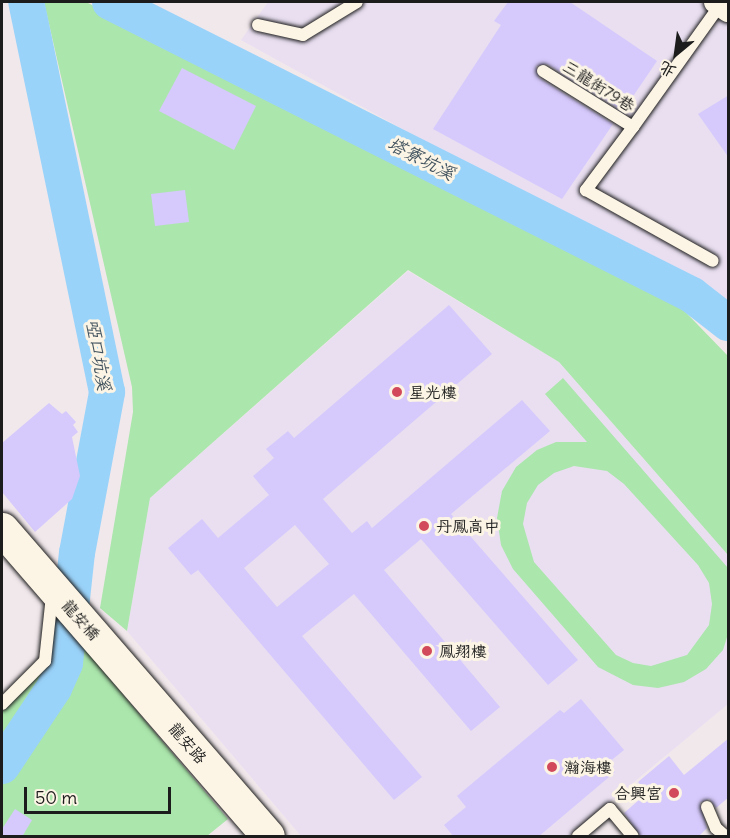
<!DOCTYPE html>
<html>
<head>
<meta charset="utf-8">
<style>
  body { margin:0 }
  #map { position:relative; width:730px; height:838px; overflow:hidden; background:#f1e8ec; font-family:Delius,"LXGW WenKai TC",sans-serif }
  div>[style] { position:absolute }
  .built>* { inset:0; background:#e9dff1 }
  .green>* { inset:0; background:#abe6ac }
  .river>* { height:36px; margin:-18px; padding:0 18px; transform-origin:18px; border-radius:18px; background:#9ad3fa }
  .building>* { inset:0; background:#d6cafc }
  .roads { filter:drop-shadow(0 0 2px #1c1c1c) drop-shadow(0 0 2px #1c1c1c) }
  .lane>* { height:12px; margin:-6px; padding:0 6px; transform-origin:6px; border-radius:6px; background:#fcf5e5 }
  .street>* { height:22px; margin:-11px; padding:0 11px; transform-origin:11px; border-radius:11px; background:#fcf5e5 }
  .secondary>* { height:33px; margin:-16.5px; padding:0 16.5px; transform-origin:16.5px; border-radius:16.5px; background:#fcf5e5 }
  .dots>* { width:16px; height:16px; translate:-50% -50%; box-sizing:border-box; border:3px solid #fcf5e5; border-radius:50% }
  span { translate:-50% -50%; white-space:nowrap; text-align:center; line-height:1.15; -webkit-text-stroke:6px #fcf5e5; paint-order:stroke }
  .street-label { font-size:16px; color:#1c1c1c }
  .poi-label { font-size:16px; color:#1c1c1c }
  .left { translate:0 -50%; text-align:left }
  .right { translate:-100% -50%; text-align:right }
  .water-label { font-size:18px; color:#42535f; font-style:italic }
  .frame { position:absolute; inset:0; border:3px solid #1c1c1c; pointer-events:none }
  .north { position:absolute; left:646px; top:24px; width:60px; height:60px; -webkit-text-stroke:4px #fcf5e5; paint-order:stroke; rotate:209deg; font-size:16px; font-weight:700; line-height:24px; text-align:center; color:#1c1c1c }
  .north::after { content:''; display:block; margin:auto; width:21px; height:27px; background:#1c1c1c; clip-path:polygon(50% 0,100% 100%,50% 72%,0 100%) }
  .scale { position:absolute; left:24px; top:787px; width:147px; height:27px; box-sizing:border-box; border:3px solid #1c1c1c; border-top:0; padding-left:8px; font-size:18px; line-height:21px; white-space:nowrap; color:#1c1c1c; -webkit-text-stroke:4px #fcf5e5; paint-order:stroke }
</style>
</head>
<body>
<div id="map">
  <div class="built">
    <i style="clip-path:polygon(268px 2px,728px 2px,728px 308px,241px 40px)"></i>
    <i style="clip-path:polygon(408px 271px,559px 362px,728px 555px,728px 704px,569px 836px,301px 836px,127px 631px,150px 498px)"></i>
  </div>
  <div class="green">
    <i style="clip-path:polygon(44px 2px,86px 2px,668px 294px,728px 356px,728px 555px,559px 362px,408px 270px,150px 498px,127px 631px,100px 608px,133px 412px,132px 387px)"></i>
    <i style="clip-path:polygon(evenodd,563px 378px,728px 568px,728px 634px,723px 650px,706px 669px,684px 682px,658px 688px,633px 685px,598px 667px,513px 569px,501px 545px,497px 518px,502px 491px,516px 467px,537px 450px,556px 442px,587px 442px,545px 394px,563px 378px,574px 466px,607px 471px,624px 484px,698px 565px,709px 583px,712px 604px,709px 625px,687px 655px,651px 666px,633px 663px,616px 655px,534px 562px,523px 524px,527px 503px,538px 485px,554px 473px,574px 466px)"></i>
    <i style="clip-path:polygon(82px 646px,228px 819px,207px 836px,2px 836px,2px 756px,16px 764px,70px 683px)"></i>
    <i style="clip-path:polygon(48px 661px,49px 678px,2px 747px,2px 712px)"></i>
  </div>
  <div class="river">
    <i style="left:110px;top:2px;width:652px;rotate:26.72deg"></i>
    <i style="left:692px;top:295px;width:46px;rotate:37.9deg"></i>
    <i style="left:2px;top:766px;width:94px;rotate:-56.3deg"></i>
    <i style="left:54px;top:688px;width:27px;rotate:-66deg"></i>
    <i style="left:65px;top:663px;width:111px;rotate:-83.8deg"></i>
    <i style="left:77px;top:553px;width:164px;rotate:-79.4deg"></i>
    <i style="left:107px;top:392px;width:398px;rotate:-101.7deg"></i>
  </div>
  <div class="building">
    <i style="clip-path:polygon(508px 2px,570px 2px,657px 61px,623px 111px,547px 64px,536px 66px,539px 78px,613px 124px,562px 199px,433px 129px,501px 25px,494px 21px)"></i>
    <i style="clip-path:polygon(182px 68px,256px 106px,234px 150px,159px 111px)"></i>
    <i style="clip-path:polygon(729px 95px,729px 158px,698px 114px)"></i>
    <i style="clip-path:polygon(185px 190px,189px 222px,155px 226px,151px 194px)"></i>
    <i style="clip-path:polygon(evenodd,449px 305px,492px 354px,323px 499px,352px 533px,367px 521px,372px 528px,522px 400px,550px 431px,451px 514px,578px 660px,548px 685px,421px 539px,384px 570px,500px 707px,471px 731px,354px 594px,302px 636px,422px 777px,394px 800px,198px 570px,191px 575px,168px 548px,202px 519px,218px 538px,269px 495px,253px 476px,274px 458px,266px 449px,288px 431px,294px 438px,449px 305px,295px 525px,329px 564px,277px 607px,244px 568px,295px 525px)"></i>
    <i style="clip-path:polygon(49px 403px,62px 414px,66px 411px,76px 422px,73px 425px,78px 432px,72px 437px,80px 476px,72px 499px,35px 532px,2px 492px,2px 443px)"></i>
    <i style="clip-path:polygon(581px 699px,624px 750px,608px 763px,615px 772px,538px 837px,454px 837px,444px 825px,466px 807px,457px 796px,560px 710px,564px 713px)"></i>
    <i style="clip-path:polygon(729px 738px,729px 797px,716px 808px,709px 799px,700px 803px,707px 828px,698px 837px,641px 837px,624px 813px,647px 793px,638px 782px,669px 756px,684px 775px)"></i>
    <i style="clip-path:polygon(15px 809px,32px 820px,22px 837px,2px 837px,2px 829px)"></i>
  </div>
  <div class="roads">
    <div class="lane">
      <i style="left:258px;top:25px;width:46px;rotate:12.5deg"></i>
      <i style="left:303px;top:35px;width:63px;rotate:-31.4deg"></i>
      <i style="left:543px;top:71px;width:106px;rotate:31.9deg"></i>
      <i style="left:633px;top:127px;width:150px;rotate:-54.5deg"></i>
      <i style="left:633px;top:127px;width:79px;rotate:126.7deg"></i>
      <i style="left:586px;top:190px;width:145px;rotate:29.2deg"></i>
      <i style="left:2px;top:704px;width:61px;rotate:-45deg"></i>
      <i style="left:45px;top:661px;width:65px;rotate:-83.9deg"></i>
      <i style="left:707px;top:807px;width:23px;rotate:67deg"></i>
      <i style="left:716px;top:828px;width:12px;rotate:42deg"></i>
      <i style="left:578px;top:836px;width:42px;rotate:-40.2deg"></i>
      <i style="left:610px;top:809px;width:35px;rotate:50deg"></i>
    </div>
    <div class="street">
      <i style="left:715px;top:2px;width:16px;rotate:35deg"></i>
    </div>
    <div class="secondary">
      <i style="left:2px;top:529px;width:406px;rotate:49.1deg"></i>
    </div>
  </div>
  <div class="dots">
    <i style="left:397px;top:392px;background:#d1495b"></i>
    <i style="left:424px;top:526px;background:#d1495b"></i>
    <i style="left:427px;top:651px;background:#d1495b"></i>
    <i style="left:552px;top:767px;background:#d1495b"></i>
    <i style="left:674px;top:793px;background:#d1495b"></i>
  </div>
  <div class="street-label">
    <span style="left:599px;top:86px;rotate:32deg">三龍街79巷</span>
    <span style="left:81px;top:620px;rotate:48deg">龍安橋</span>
    <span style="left:188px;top:743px;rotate:49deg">龍安路</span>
  </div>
  <div class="poi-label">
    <span class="left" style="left:409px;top:392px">星光樓</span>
    <span class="left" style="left:436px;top:526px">丹鳳高中</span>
    <span class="left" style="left:439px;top:651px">鳳翔樓</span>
    <span class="left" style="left:564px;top:767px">瀚海樓</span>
    <span class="right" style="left:662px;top:793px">合興宮</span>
  </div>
  <div class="water-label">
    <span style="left:421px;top:159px;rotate:27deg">塔寮坑溪</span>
    <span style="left:98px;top:355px;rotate:80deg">啞口坑溪</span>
  </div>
  <div class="frame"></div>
  <div class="north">北</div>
  <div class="scale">50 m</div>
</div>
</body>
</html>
